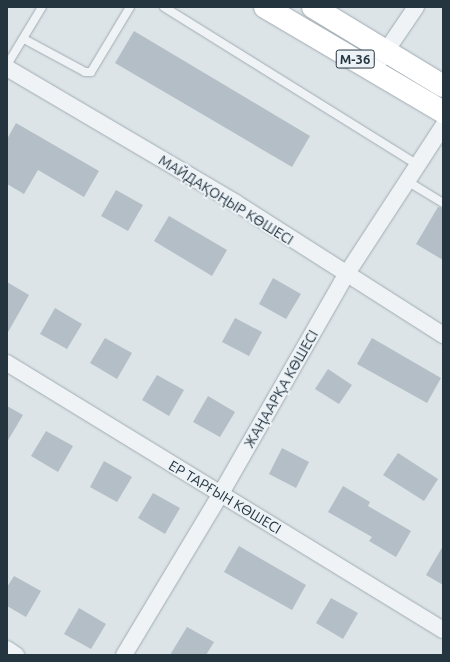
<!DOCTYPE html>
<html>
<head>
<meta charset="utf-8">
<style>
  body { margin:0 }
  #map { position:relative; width:450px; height:662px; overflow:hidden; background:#dce4e8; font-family:Ubuntu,sans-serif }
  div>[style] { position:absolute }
  .building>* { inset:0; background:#b3bec6 }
  .roads { filter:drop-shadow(0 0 1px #a1acb2) drop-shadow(0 0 1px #a1acb2) }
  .service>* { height:8px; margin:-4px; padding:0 4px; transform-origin:4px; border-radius:4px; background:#eff3f6 }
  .minor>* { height:16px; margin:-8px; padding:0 8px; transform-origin:8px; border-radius:8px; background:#eff3f6 }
  .primary>* { height:22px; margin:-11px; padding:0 11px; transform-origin:11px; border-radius:11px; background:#fff }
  span { translate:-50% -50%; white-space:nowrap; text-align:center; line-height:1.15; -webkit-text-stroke:4px #ecf2f6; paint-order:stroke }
  .shield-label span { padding:1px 3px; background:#ecf2f6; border:1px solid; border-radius:3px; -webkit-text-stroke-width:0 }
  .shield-label { font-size:13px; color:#243540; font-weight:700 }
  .street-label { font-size:14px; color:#243540 }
  .frame { position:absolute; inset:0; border:8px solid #243540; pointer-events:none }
</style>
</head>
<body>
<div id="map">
  <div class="building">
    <i style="clip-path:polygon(134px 31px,310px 136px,292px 167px,115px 63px)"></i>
    <i style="clip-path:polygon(16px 123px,99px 171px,84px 197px,38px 170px,24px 194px,7px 184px,7px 139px)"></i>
    <i style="clip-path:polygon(116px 190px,143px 205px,128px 231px,101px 216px)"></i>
    <i style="clip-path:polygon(438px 207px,443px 208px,443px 260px,416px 244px)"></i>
    <i style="clip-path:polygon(169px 216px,227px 250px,212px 276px,154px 241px)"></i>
    <i style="clip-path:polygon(273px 278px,301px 294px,286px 319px,259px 304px)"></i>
    <i style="clip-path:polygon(7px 282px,29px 295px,7px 334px)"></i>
    <i style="clip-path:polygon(55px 308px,82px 324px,67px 349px,40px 334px)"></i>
    <i style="clip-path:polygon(235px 318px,262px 332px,249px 356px,222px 342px)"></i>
    <i style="clip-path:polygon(105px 338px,132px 353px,117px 379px,90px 363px)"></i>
    <i style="clip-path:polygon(372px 338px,441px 378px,427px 403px,357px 364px)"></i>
    <i style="clip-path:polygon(328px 369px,352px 385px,339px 404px,315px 389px)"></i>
    <i style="clip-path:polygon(157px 375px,184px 390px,169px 416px,142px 400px)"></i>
    <i style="clip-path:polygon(208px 396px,235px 412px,220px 437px,193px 422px)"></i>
    <i style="clip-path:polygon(7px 406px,23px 415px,7px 442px)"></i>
    <i style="clip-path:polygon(46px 431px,73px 446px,58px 472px,31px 456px)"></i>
    <i style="clip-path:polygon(282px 448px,309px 462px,296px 488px,269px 474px)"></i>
    <i style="clip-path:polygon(398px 453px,438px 479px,424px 501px,383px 475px)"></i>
    <i style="clip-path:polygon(104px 461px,132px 477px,117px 502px,90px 487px)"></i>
    <i style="clip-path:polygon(343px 486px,370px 502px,368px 506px,411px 531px,396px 557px,369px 541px,372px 537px,328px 512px)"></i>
    <i style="clip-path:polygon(153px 493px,180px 508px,165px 534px,138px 518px)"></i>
    <i style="clip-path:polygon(239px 546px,306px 585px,292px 610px,224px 572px)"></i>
    <i style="clip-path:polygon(443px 546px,443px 585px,426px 575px)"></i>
    <i style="clip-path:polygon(14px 576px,41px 591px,26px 617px,7px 606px,7px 587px)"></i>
    <i style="clip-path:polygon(331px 598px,358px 613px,343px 639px,316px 623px)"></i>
    <i style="clip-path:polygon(79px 608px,106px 624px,91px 649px,64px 634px)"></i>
    <i style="clip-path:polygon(187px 627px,214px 642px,206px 655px,170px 655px)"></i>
  </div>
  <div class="roads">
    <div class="service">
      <i style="left:164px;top:7px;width:299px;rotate:31.9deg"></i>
      <i style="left:24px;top:39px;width:69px;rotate:28.4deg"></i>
      <i style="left:85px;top:72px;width:6px"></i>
      <i style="left:91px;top:72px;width:76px;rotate:-59deg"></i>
      <i style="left:7px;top:65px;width:68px;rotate:-58.9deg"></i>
      <i style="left:407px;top:181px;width:42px;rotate:31.4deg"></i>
    </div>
    <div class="minor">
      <i style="left:380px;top:60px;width:64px;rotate:-55.8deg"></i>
      <i style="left:7px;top:68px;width:266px;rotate:30.5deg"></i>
      <i style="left:236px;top:203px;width:246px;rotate:32.5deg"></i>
      <i style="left:7px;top:363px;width:511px;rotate:31.48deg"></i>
      <i style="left:7px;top:649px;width:11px;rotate:34deg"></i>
      <i style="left:124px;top:655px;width:187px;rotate:-59deg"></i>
      <i style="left:220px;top:495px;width:254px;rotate:-60.2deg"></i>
      <i style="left:346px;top:275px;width:178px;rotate:-56.9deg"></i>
    </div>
    <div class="primary">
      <i style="left:265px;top:7px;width:207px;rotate:30.5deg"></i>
      <i style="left:313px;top:7px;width:152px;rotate:31.3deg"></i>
    </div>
  </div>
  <div class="shield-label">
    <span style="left:355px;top:59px">M-36</span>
  </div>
  <div class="street-label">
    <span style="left:226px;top:200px;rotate:32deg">МАЙДАҚОҢЫР КӨШЕСІ</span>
    <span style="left:281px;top:389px;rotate:-60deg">ЖАҢААРҚА КӨШЕСІ</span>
    <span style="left:225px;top:497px;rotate:31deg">ЕР ТАРҒЫН КӨШЕСІ</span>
  </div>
  <div class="frame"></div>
</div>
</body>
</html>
